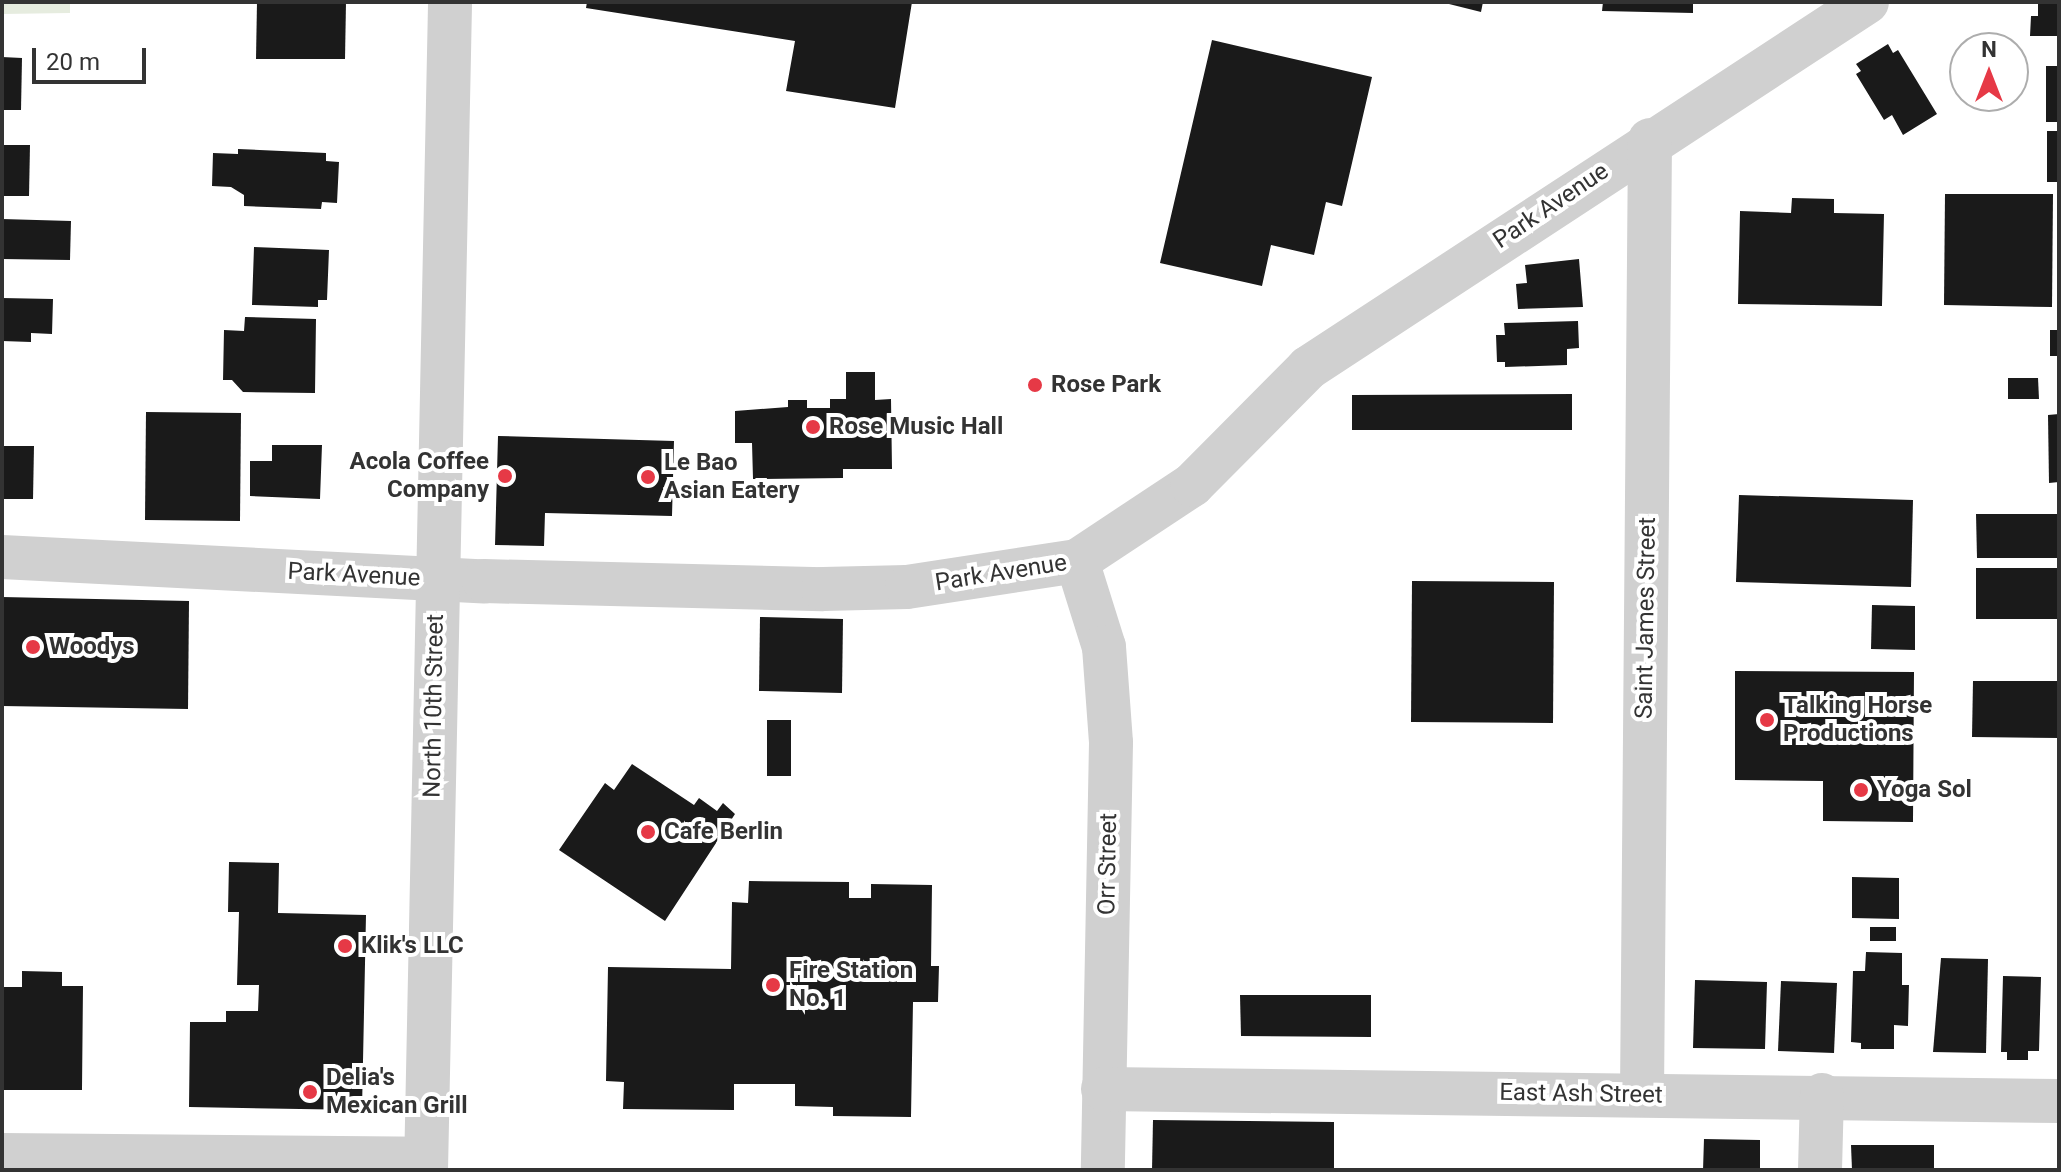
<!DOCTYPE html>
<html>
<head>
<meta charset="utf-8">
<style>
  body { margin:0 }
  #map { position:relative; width:2061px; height:1172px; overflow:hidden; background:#fff; font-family:Roboto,sans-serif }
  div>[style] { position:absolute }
  .green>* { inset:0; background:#e6ecdf }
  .building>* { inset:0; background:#1a1a1a }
  .minor>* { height:44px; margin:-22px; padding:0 22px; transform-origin:22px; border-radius:22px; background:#d0d0d0 }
  .dots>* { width:22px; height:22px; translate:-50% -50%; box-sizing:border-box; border:4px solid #fff; border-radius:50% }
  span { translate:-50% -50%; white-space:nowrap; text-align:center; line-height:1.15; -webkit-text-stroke:8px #fff; paint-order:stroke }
  .street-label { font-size:24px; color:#333 }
  .poi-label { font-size:24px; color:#333; font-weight:700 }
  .left { translate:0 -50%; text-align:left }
  .right { translate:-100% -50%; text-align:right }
  .frame { position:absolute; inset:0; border:4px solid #333; pointer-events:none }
  .north { position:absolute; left:1949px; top:32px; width:80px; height:80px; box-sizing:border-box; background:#fff; border:2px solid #adadad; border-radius:50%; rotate:0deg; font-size:22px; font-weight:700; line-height:32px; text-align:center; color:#333 }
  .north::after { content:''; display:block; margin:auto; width:28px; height:36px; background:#e63946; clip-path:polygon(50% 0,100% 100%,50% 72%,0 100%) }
  .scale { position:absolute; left:32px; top:48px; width:114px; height:36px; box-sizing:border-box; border:4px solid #333; border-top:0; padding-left:10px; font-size:24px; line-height:28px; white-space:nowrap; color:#333; -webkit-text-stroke:6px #fff; paint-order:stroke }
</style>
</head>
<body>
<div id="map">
  <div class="green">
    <i style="clip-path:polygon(2px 2px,70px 2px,70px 13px,2px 14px)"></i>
  </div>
  <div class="building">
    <i style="clip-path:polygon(257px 2px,346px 2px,345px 59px,256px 59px)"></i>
    <i style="clip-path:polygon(587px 2px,912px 2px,895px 108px,786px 91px,795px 41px,586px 8px)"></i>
    <i style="clip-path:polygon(1441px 2px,1483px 2px,1481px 12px)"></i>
    <i style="clip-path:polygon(1603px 2px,1693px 2px,1693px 13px,1602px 11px)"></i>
    <i style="clip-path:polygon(2038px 2px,2059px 2px,2059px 36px,2030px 36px,2031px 16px,2038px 16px)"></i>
    <i style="clip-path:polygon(1212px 40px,1372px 77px,1342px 206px,1326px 202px,1314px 255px,1271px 245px,1262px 286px,1160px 263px)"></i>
    <i style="clip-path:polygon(1888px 44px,1893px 53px,1898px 50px,1937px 114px,1903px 135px,1892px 115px,1884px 120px,1856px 74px,1861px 71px,1856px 64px)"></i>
    <i style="clip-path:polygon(2px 57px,22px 58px,21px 110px,2px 110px)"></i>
    <i style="clip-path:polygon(2046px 66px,2059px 66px,2059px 122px,2046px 122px)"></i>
    <i style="clip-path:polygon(2047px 131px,2059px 131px,2059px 182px,2047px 182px)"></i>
    <i style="clip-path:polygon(2px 145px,30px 145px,29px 196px,2px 196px)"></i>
    <i style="clip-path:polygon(238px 149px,326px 153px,326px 161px,339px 162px,337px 203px,322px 202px,321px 209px,244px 206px,244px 195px,231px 187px,212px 186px,213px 153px,238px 154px)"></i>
    <i style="clip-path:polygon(1945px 194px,2053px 194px,2052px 307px,1944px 305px)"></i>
    <i style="clip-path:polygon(1792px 198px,1834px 199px,1834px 213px,1884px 214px,1882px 306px,1738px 304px,1740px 211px,1791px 213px)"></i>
    <i style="clip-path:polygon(2px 219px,71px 221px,70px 260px,2px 259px)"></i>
    <i style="clip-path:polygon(254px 247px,329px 250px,327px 300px,318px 300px,318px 307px,252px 305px)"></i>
    <i style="clip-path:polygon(1579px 259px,1583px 307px,1518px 309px,1516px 284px,1527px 283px,1525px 265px)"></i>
    <i style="clip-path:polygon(2px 298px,53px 299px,52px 334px,31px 333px,31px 342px,2px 341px)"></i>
    <i style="clip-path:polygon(245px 317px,316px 319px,315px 393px,243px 392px,232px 380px,223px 380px,224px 330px,244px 331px)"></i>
    <i style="clip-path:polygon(1578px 321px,1579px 348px,1567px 349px,1567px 365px,1505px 367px,1505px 362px,1497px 362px,1496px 335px,1505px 335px,1504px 323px)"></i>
    <i style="clip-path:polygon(2050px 330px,2059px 330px,2059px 356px,2050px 356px)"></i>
    <i style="clip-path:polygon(846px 372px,875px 372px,875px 400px,891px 399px,892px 469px,843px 469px,843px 478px,753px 479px,752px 443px,735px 443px,735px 411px,788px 407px,788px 400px,807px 400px,807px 408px,830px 408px,830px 399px,846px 399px)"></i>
    <i style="clip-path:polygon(2008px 378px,2038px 378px,2039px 399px,2008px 399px)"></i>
    <i style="clip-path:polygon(1572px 394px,1572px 430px,1352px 430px,1352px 395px)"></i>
    <i style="clip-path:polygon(146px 412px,241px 413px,240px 521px,145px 520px)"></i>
    <i style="clip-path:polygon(2059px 414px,2059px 482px,2049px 483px,2048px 415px)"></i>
    <i style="clip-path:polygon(498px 436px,674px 441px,672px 516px,545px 513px,544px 546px,495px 545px)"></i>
    <i style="clip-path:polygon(272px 445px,322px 445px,320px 499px,250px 496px,250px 461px,272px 461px)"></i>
    <i style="clip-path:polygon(2px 446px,34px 446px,33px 499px,2px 499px)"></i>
    <i style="clip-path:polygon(1739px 495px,1913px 500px,1911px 587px,1736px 582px)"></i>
    <i style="clip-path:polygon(1976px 514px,2059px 514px,2059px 558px,1977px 558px)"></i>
    <i style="clip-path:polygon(1976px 568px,2059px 568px,2059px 619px,1976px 619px)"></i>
    <i style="clip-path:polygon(1412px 581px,1554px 582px,1553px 723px,1411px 722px)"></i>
    <i style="clip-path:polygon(2px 597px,189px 601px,188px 709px,2px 706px)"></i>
    <i style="clip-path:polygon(1872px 605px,1915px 606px,1915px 650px,1871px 649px)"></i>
    <i style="clip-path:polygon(760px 617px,843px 619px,842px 693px,759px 691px)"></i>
    <i style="clip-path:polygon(1735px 671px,1914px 672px,1913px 822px,1823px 821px,1823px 781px,1735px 780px)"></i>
    <i style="clip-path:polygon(1973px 681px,2059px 681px,2059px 738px,1972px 737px)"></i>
    <i style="clip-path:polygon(767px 720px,791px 720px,791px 776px,767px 776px)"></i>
    <i style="clip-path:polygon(632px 764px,694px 805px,699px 798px,717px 811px,723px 803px,735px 814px,665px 921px,559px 850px,605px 783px,614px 790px)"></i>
    <i style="clip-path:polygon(229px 862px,279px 863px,278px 913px,366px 915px,362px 1110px,189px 1107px,190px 1022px,226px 1022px,226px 1011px,258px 1011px,259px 985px,237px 985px,239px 912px,228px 912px)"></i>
    <i style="clip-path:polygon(1852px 877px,1899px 878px,1899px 919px,1852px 918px)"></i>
    <i style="clip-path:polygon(749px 881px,849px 882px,849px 898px,871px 898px,871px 884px,932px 885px,931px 966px,939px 966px,938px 1002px,913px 1002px,911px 1117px,833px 1116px,833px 1107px,795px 1106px,795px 1084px,734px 1084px,734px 1110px,623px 1109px,624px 1082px,606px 1081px,608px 967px,731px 969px,732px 902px,748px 903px)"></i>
    <i style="clip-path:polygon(1870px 927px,1896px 927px,1896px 941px,1870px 941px)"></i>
    <i style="clip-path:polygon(1866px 952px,1902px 953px,1902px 985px,1909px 985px,1908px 1026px,1894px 1025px,1894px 1049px,1861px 1049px,1861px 1043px,1851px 1042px,1853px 971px,1865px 971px)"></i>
    <i style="clip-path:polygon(1941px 958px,1988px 959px,1986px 1053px,1933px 1052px)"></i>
    <i style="clip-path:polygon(22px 971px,62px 972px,62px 986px,83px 986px,82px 1090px,2px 1090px,2px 987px,22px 987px)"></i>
    <i style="clip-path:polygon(2003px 976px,2041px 977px,2039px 1051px,2028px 1051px,2028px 1060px,2007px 1060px,2007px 1052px,2001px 1052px)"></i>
    <i style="clip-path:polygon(1695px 980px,1767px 982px,1765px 1049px,1693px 1048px)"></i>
    <i style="clip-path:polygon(1781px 981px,1837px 983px,1834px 1053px,1778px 1051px)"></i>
    <i style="clip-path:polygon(1240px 995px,1371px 995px,1371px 1037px,1241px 1036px)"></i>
    <i style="clip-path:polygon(1153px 1120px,1334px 1122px,1334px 1170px,1152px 1170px)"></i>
    <i style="clip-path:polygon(1704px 1139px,1760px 1140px,1760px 1170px,1703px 1170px)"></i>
    <i style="clip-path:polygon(1851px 1145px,1934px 1145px,1934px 1170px,1852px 1170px)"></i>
  </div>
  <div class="minor">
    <i style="left:2px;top:557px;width:483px;rotate:2.9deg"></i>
    <i style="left:484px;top:581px;width:339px;rotate:1.4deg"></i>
    <i style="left:823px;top:589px;width:84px;rotate:-1.4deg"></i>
    <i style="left:907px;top:587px;width:172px;rotate:-8.7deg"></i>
    <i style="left:1077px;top:561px;width:138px;rotate:-33.5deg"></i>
    <i style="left:1192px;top:485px;width:165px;rotate:-45.2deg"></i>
    <i style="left:1308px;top:368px;width:668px;rotate:-33.21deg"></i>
    <i style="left:1077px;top:561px;width:90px;rotate:72.6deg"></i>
    <i style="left:1104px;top:647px;width:96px;rotate:85.8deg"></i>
    <i style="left:1111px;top:743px;width:427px;rotate:91.1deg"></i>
    <i style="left:1103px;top:1089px;width:956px;rotate:0.72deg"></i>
    <i style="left:1642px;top:1095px;width:955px;rotate:-89.52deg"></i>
    <i style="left:2px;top:1155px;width:424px;rotate:0.5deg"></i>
    <i style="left:426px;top:1170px;width:1168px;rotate:-88.82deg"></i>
    <i style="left:1820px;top:1170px;width:75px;rotate:-88.5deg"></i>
  </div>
  <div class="dots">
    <i style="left:1035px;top:385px;background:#e63946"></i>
    <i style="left:813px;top:427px;background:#e63946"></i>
    <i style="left:505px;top:476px;background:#e63946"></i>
    <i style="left:648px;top:477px;background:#e63946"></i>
    <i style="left:33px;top:647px;background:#e63946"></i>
    <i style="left:1767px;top:720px;background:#e63946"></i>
    <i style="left:1861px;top:790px;background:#e63946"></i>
    <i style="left:648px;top:832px;background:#e63946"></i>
    <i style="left:345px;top:946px;background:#e63946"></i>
    <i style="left:773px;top:985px;background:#e63946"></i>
    <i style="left:310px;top:1092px;background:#e63946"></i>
  </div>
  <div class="street-label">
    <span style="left:1551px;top:206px;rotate:-34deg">Park Avenue</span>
    <span style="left:1001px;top:573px;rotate:-9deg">Park Avenue</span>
    <span style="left:354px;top:575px;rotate:3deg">Park Avenue</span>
    <span style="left:1646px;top:618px;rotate:-89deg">Saint James Street</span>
    <span style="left:434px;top:706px;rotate:-89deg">North 10th Street</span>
    <span style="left:1108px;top:864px;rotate:-89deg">Orr Street</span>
    <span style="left:1581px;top:1094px;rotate:1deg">East Ash Street</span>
  </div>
  <div class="poi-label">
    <span class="left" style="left:1051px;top:385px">Rose Park</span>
    <span class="left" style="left:829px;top:427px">Rose Music Hall</span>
    <span class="right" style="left:489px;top:476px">Acola Coffee<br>Company</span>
    <span class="left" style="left:664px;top:477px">Le Bao<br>Asian Eatery</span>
    <span class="left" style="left:49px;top:647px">Woodys</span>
    <span class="left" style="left:1783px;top:720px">Talking Horse<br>Productions</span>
    <span class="left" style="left:1877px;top:790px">Yoga Sol</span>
    <span class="left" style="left:664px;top:832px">Cafe Berlin</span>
    <span class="left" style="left:361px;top:946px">Klik's LLC</span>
    <span class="left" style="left:789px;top:985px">Fire Station<br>No. 1</span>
    <span class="left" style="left:326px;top:1092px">Delia's<br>Mexican Grill</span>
  </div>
  <div class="frame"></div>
  <div class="north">N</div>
  <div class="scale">20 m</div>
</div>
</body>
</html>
